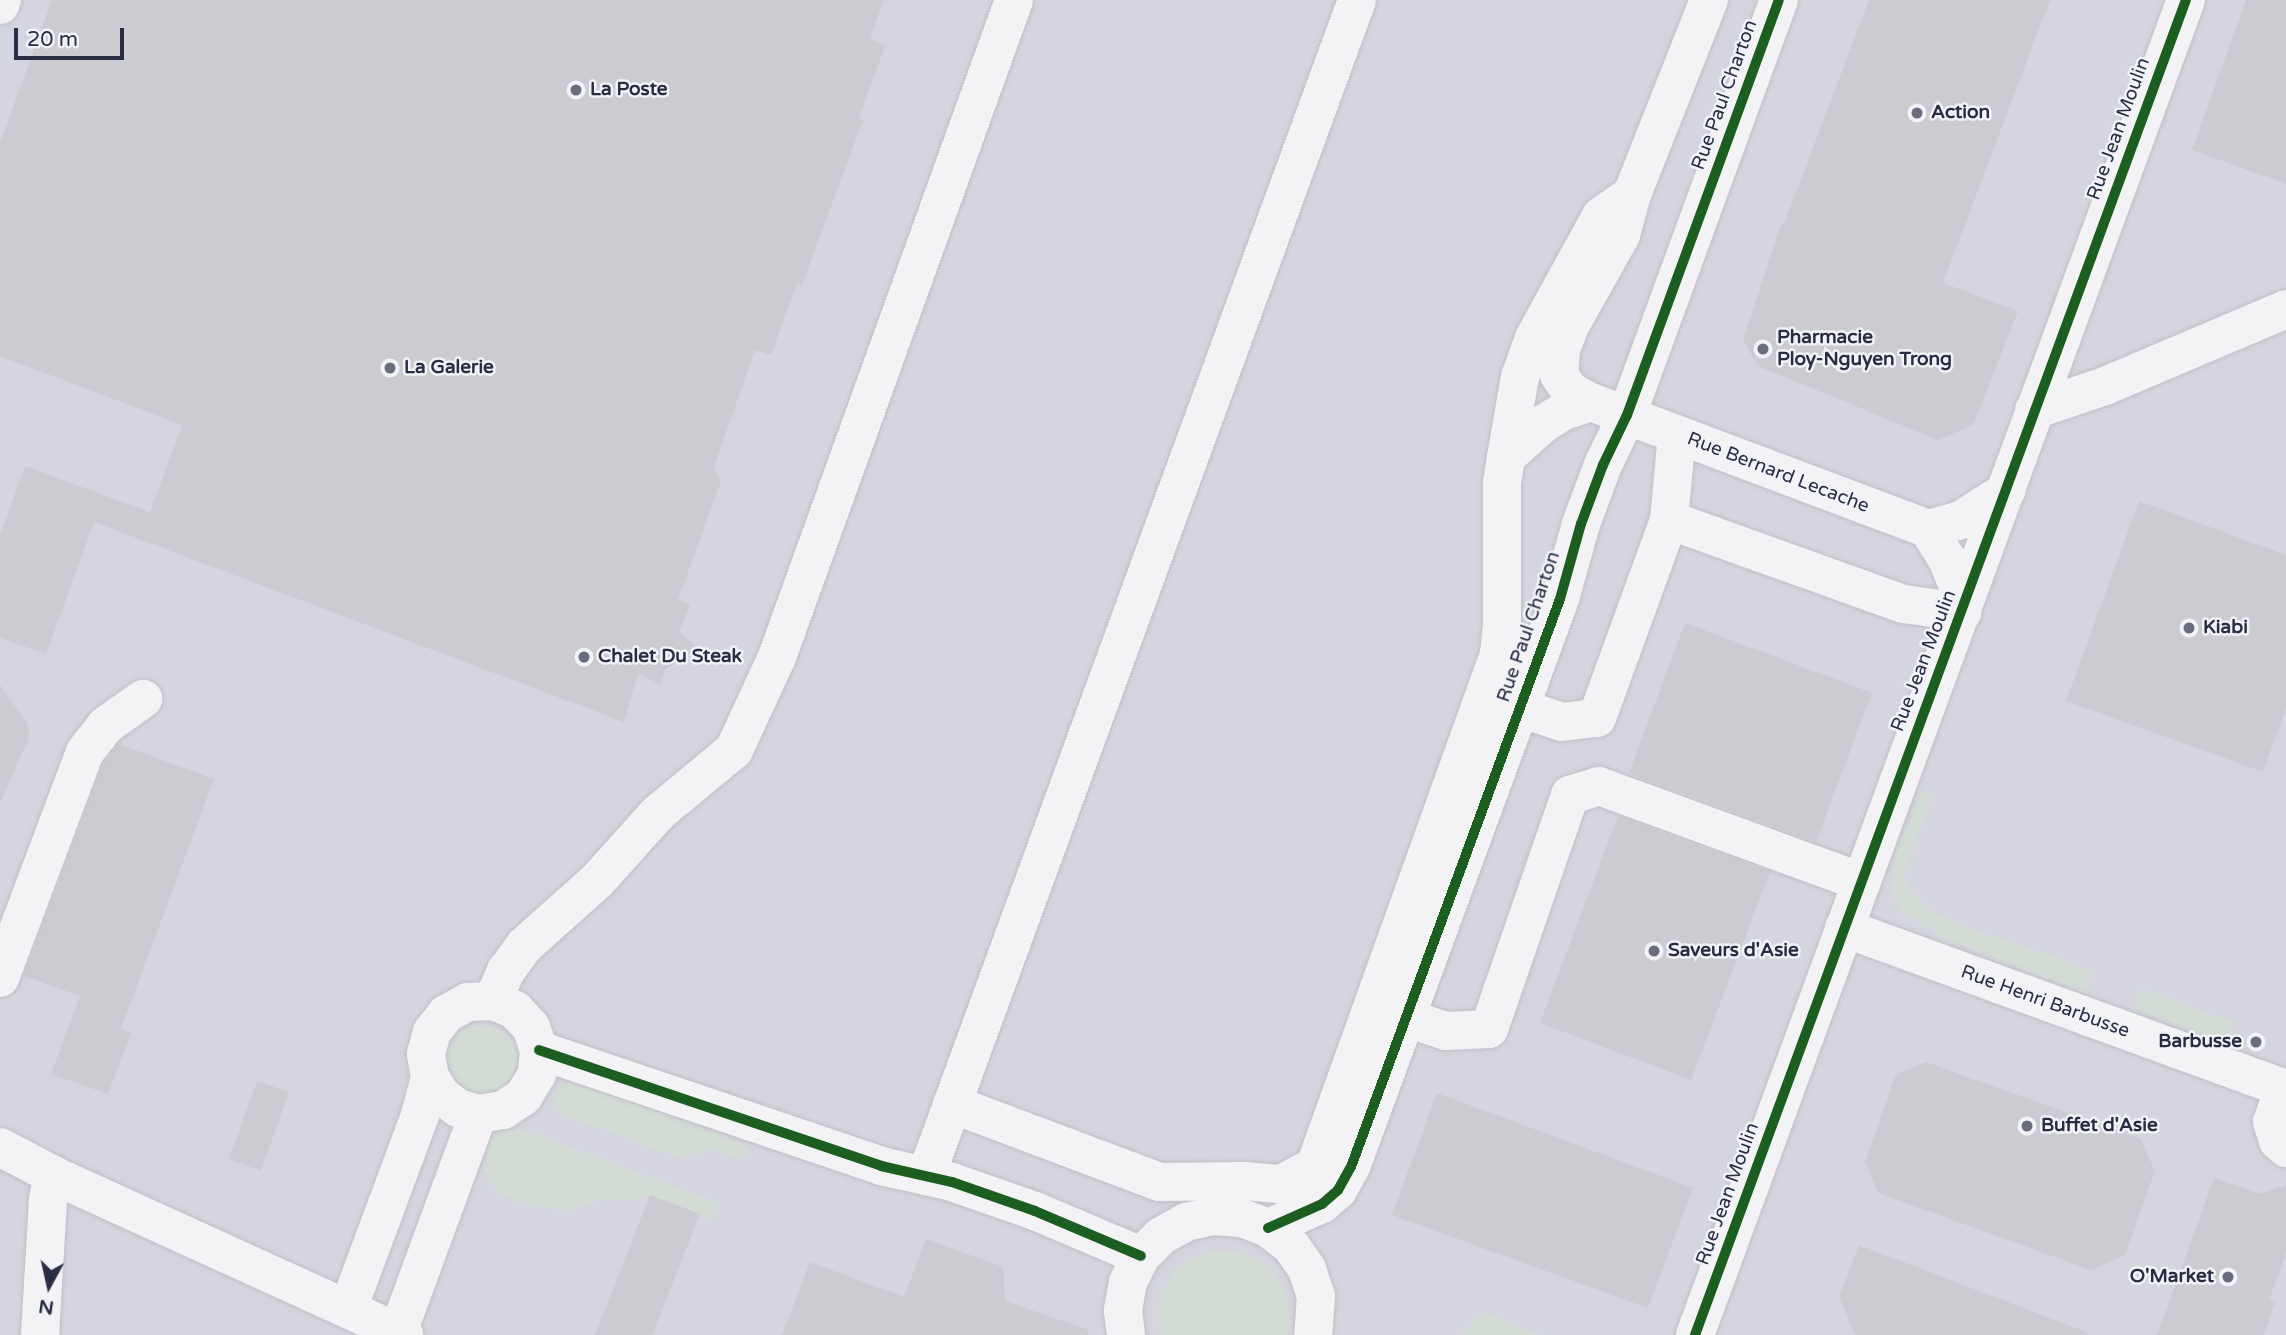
<!DOCTYPE html>
<html>
<head>
<meta charset="utf-8">
<style>
  body { margin:0 }
  #map { position:relative; width:2286px; height:1335px; overflow:hidden; background:#e4e4e9; font-family:"Varela Round",sans-serif }
  div>[style] { position:absolute }
  .built>* { inset:0; background:#d4d5de }
  .green>* { inset:0; background:#d2dcd5 }
  .round { border-radius:50% }
  .building>* { inset:0; background:#cbcbd1 }
  .roads { filter:drop-shadow(0 0 2px #c1c1c7) drop-shadow(0 0 2px #c1c1c7) }
  .minor>* { height:38px; margin:-19px; padding:0 19px; transform-origin:19px; border-radius:19px; background:#f3f3f6 }
  .cycleway>* { height:10px; margin:-5px; padding:0 5px; transform-origin:5px; border-radius:5px; background:#1b5e20 }
  .dots>* { width:19px; height:19px; translate:-50% -50%; box-sizing:border-box; border:4px solid #f2f3f8; border-radius:50% }
  span { translate:-50% -50%; white-space:nowrap; text-align:center; line-height:1.15; -webkit-text-stroke:5px #f2f3f8; paint-order:stroke }
  .poi-label { font-size:19px; color:#2a2c43; font-weight:700 }
  .left { translate:0 -50%; text-align:left }
  .right { translate:-100% -50%; text-align:right }
  .street-label { font-size:19px; color:#2a2c43 }
  .north { position:absolute; left:14px; top:1251px; width:70px; height:70px; -webkit-text-stroke:5px #f2f3f8; paint-order:stroke; rotate:188deg; font-size:19px; font-weight:700; line-height:28px; text-align:center; color:#2a2c43 }
  .north::after { content:''; display:block; margin:auto; width:24px; height:32px; background:#2a2c43; clip-path:polygon(50% 0,100% 100%,50% 72%,0 100%) }
  .scale { position:absolute; left:14px; top:28px; width:110px; height:32px; box-sizing:border-box; border:4px solid #2a2c43; border-top:0; padding-left:9px; font-size:21px; line-height:24px; white-space:nowrap; color:#2a2c43; -webkit-text-stroke:5px #f2f3f8; paint-order:stroke }
</style>
</head>
<body>
<div id="map">
  <div class="built">
    <i style="clip-path:polygon(0 0,2286px 0,2286px 1335px,0 1335px)"></i>
  </div>
  <div class="green">
    <i style="clip-path:polygon(1922px 790px,1932px 795px,1907px 865px,1904px 876px,1910px 891px,1935px 915px,2092px 971px,2084px 992px,1947px 939px,1902px 913px,1892px 890px,1894px 859px)"></i>
    <i style="clip-path:polygon(2139px 988px,2233px 1022px,2224px 1041px,2135px 1009px)"></i>
    <i class="round" style="left:449px;top:1025px;width:68px;height:68px"></i>
    <i style="clip-path:polygon(563px 1082px,590px 1087px,747px 1145px,747px 1156px,741px 1159px,711px 1149px,681px 1158px,571px 1118px,560px 1113px,555px 1105px,554px 1096px)"></i>
    <i style="clip-path:polygon(506px 1128px,537px 1135px,719px 1203px,711px 1220px,650px 1195px,643px 1199px,603px 1200px,567px 1210px,532px 1206px,499px 1192px,485px 1176px,483px 1165px,489px 1143px)"></i>
    <i style="clip-path:polygon(1213px 1251px,1234px 1251px,1255px 1257px,1273px 1271px,1285px 1290px,1291px 1311px,1288px 1335px,1161px 1335px,1158px 1310px,1163px 1289px,1175px 1271px,1192px 1258px)"></i>
    <i style="clip-path:polygon(1483px 1313px,1542px 1335px,1460px 1335px)"></i>
  </div>
  <div class="building">
    <i style="clip-path:polygon(52px 0,884px 0,870px 38px,885px 46px,859px 118px,863px 120px,802px 285px,797px 283px,771px 355px,755px 350px,714px 467px,721px 481px,678px 600px,690px 605px,679px 632px,698px 648px,665px 670px,660px 684px,638px 674px,624px 722px,94px 522px,46px 654px,0 638px,0 536px,25px 466px,150px 512px,182px 425px,0 356px,0 143px)"></i>
    <i style="clip-path:polygon(1869px 0,2050px 0,1943px 283px,2018px 311px,1973px 425px,1938px 440px,1758px 366px,1743px 340px,1781px 224px,1784px 224px)"></i>
    <i style="clip-path:polygon(2246px 0,2286px 0,2286px 184px,2192px 150px)"></i>
    <i style="clip-path:polygon(2139px 501px,2286px 555px,2286px 708px,2263px 772px,2066px 701px)"></i>
    <i style="clip-path:polygon(1685px 623px,1872px 693px,1816px 842px,1629px 773px)"></i>
    <i style="clip-path:polygon(0 685px,27px 723px,29px 732px,28px 740px,0 803px)"></i>
    <i style="clip-path:polygon(119px 744px,214px 779px,121px 1029px,131px 1033px,108px 1094px,51px 1074px,80px 996px,24px 976px,104px 763px)"></i>
    <i style="clip-path:polygon(1618px 816px,1770px 872px,1691px 1080px,1540px 1023px)"></i>
    <i style="clip-path:polygon(1926px 1062px,2141px 1139px,2155px 1171px,2125px 1255px,2091px 1270px,1878px 1193px,1865px 1162px,1896px 1074px)"></i>
    <i style="clip-path:polygon(257px 1081px,289px 1092px,261px 1171px,229px 1159px)"></i>
    <i style="clip-path:polygon(1437px 1093px,1693px 1188px,1648px 1308px,1392px 1215px)"></i>
    <i style="clip-path:polygon(2214px 1178px,2261px 1194px,2286px 1185px,2286px 1253px,2269px 1300px,2275px 1303px,2264px 1335px,2157px 1335px)"></i>
    <i style="clip-path:polygon(650px 1195px,700px 1214px,652px 1335px,595px 1335px)"></i>
    <i style="clip-path:polygon(926px 1239px,1003px 1267px,1005px 1301px,1089px 1330px,1088px 1335px,782px 1335px,810px 1262px,904px 1297px)"></i>
    <i style="clip-path:polygon(1859px 1245px,2089px 1333px,2088px 1335px,1855px 1335px,1839px 1297px)"></i>
  </div>
  <div class="roads">
    <div class="minor">
      <i style="left:1709px;top:0;width:209px;rotate:111.6deg"></i>
      <i style="left:1632px;top:194px;width:42px;rotate:105deg"></i>
      <i style="left:1621px;top:235px;width:104px;rotate:119.3deg"></i>
      <i style="left:1570px;top:326px;width:25px;rotate:111deg"></i>
      <i style="left:1561px;top:349px;width:26px;rotate:94deg"></i>
      <i style="left:1559px;top:375px;width:19px;rotate:55deg"></i>
      <i style="left:1570px;top:391px;width:24px;rotate:28deg"></i>
      <i style="left:1591px;top:402px;width:360px;rotate:20.6deg"></i>
      <i style="left:1928px;top:529px;width:34px;rotate:-15deg"></i>
      <i style="left:1961px;top:520px;width:54px;rotate:-32.8deg"></i>
      <i style="left:0;top:5px;width:5px;rotate:-68deg"></i>
      <i style="left:2034px;top:410px;width:75px;rotate:-18.7deg"></i>
      <i style="left:2105px;top:386px;width:197px;rotate:-23deg"></i>
      <i style="left:1506px;top:457px;width:81px;rotate:-80.1deg"></i>
      <i style="left:1520px;top:377px;width:41px;rotate:-70.3deg"></i>
      <i style="left:1534px;top:338px;width:139px;rotate:-61.2deg"></i>
      <i style="left:1601px;top:216px;width:38px;rotate:-35deg"></i>
      <i style="left:1669px;top:520px;width:86px;rotate:-84.7deg"></i>
      <i style="left:1928px;top:529px;width:36px;rotate:58deg"></i>
      <i style="left:1947px;top:559px;width:31px;rotate:68deg"></i>
      <i style="left:1959px;top:588px;width:24px;rotate:83deg"></i>
      <i style="left:1520px;top:708px;width:44px;rotate:18.4deg"></i>
      <i style="left:1562px;top:722px;width:35px;rotate:-7deg"></i>
      <i style="left:1597px;top:718px;width:211px;rotate:-70deg"></i>
      <i style="left:1669px;top:520px;width:250px;rotate:19.7deg"></i>
      <i style="left:1904px;top:604px;width:59px;rotate:7.9deg"></i>
      <i style="left:1844px;top:928px;width:470px;rotate:20deg"></i>
      <i style="left:0;top:978px;width:241px;rotate:-69.4deg"></i>
      <i style="left:85px;top:752px;width:33px;rotate:-52deg"></i>
      <i style="left:105px;top:726px;width:47px;rotate:-35.4deg"></i>
      <i style="left:493px;top:1001px;width:33px;rotate:-67deg"></i>
      <i style="left:506px;top:971px;width:31px;rotate:-54deg"></i>
      <i style="left:524px;top:946px;width:98px;rotate:-41.7deg"></i>
      <i style="left:597px;top:881px;width:91px;rotate:-48.1deg"></i>
      <i style="left:658px;top:813px;width:99px;rotate:-39.7deg"></i>
      <i style="left:734px;top:750px;width:102px;rotate:-65.2deg"></i>
      <i style="left:777px;top:657px;width:698px;rotate:-70.16deg"></i>
      <i style="left:1406px;top:1018px;width:42px;rotate:18deg"></i>
      <i style="left:1446px;top:1031px;width:43px;rotate:-2.7deg"></i>
      <i style="left:1489px;top:1029px;width:248px;rotate:-70.9deg"></i>
      <i style="left:1570px;top:795px;width:30px;rotate:-17deg"></i>
      <i style="left:1599px;top:786px;width:279px;rotate:20.1deg"></i>
      <i style="left:539px;top:1050px;width:361px;rotate:18.7deg"></i>
      <i style="left:881px;top:1166px;width:73px;rotate:12.7deg"></i>
      <i style="left:952px;top:1182px;width:88px;rotate:19.3deg"></i>
      <i style="left:1035px;top:1211px;width:115px;rotate:23deg"></i>
      <i style="left:2284px;top:1089px;width:35px;rotate:110deg"></i>
      <i style="left:2272px;top:1122px;width:20px;rotate:72deg"></i>
      <i style="left:2278px;top:1141px;width:11px;rotate:41deg"></i>
      <i style="left:952px;top:1104px;width:222px;rotate:20.6deg"></i>
      <i style="left:1160px;top:1182px;width:84px;rotate:-0.7deg"></i>
      <i style="left:1244px;top:1181px;width:37px;rotate:5deg"></i>
      <i style="left:1281px;top:1184px;width:38px;rotate:-28deg"></i>
      <i style="left:1315px;top:1166px;width:544px;rotate:-70.23deg"></i>
      <i style="left:1499px;top:654px;width:30px;rotate:-84deg"></i>
      <i style="left:1502px;top:624px;width:141px;rotate:-90deg"></i>
      <i style="left:1502px;top:483px;width:26px;rotate:-81deg"></i>
      <i style="left:1506px;top:457px;width:50px;rotate:-41.7deg"></i>
      <i style="left:1543px;top:424px;width:25px;rotate:-32deg"></i>
      <i style="left:1564px;top:411px;width:28px;rotate:-18deg"></i>
      <i style="left:0;top:1147px;width:60px;rotate:27.8deg"></i>
      <i style="left:53px;top:1175px;width:386px;rotate:24.5deg"></i>
      <i style="left:926px;top:1176px;width:1252px;rotate:-69.87deg"></i>
      <i style="left:1268px;top:1228px;width:59px;rotate:-24deg"></i>
      <i style="left:1322px;top:1204px;width:21px;rotate:-41deg"></i>
      <i style="left:1338px;top:1190px;width:26px;rotate:-61deg"></i>
      <i style="left:1351px;top:1167px;width:605px;rotate:-69.8deg"></i>
      <i style="left:1560px;top:599px;width:78px;rotate:-74.4deg"></i>
      <i style="left:1581px;top:524px;width:63px;rotate:-69.6deg"></i>
      <i style="left:1603px;top:465px;width:55px;rotate:-64.4deg"></i>
      <i style="left:1627px;top:415px;width:442px;rotate:-69.9deg"></i>
      <i style="left:348px;top:1309px;width:207px;rotate:-69.6deg"></i>
      <i style="left:420px;top:1115px;width:39px;rotate:-75deg"></i>
      <i style="left:430px;top:1077px;width:23px;rotate:-100deg"></i>
      <i style="left:426px;top:1054px;width:23px;rotate:-75deg"></i>
      <i style="left:432px;top:1032px;width:23px;rotate:-52deg"></i>
      <i style="left:446px;top:1014px;width:25px;rotate:-29deg"></i>
      <i style="left:468px;top:1002px;width:25px;rotate:-2deg"></i>
      <i style="left:493px;top:1001px;width:24px;rotate:22deg"></i>
      <i style="left:515px;top:1010px;width:23px;rotate:47deg"></i>
      <i style="left:531px;top:1027px;width:24px;rotate:71deg"></i>
      <i style="left:539px;top:1050px;width:24px;rotate:95deg"></i>
      <i style="left:537px;top:1074px;width:26px;rotate:121deg"></i>
      <i style="left:524px;top:1096px;width:25px;rotate:146deg"></i>
      <i style="left:503px;top:1110px;width:25px;rotate:171deg"></i>
      <i style="left:478px;top:1114px;width:21px;rotate:-163deg"></i>
      <i style="left:458px;top:1108px;width:21px;rotate:-143deg"></i>
      <i style="left:441px;top:1095px;width:21px;rotate:-121deg"></i>
      <i style="left:398px;top:1332px;width:232px;rotate:-69.8deg"></i>
      <i style="left:40px;top:1335px;width:136px;rotate:-86.6deg"></i>
      <i style="left:48px;top:1199px;width:25px;rotate:-78deg"></i>
      <i style="left:1126px;top:1335px;width:25px;rotate:-97deg"></i>
      <i style="left:1123px;top:1310px;width:28px;rotate:-80deg"></i>
      <i style="left:1128px;top:1282px;width:29px;rotate:-63deg"></i>
      <i style="left:1141px;top:1256px;width:28px;rotate:-45deg"></i>
      <i style="left:1161px;top:1236px;width:29px;rotate:-29deg"></i>
      <i style="left:1186px;top:1222px;width:28px;rotate:-13deg"></i>
      <i style="left:1213px;top:1216px;width:29px;rotate:4deg"></i>
      <i style="left:1242px;top:1218px;width:28px;rotate:21deg"></i>
      <i style="left:1268px;top:1228px;width:29px;rotate:38deg"></i>
      <i style="left:1291px;top:1246px;width:28px;rotate:55deg"></i>
      <i style="left:1307px;top:1269px;width:28px;rotate:72deg"></i>
      <i style="left:1316px;top:1296px;width:39px;rotate:94deg"></i>
      <i style="left:1695px;top:1335px;width:1422px;rotate:-69.81deg"></i>
    </div>
  </div>
  <div class="cycleway">
    <i style="left:539px;top:1050px;width:361px;rotate:18.7deg"></i>
    <i style="left:881px;top:1166px;width:73px;rotate:12.7deg"></i>
    <i style="left:952px;top:1182px;width:88px;rotate:19.3deg"></i>
    <i style="left:1035px;top:1211px;width:115px;rotate:23deg"></i>
    <i style="left:1268px;top:1228px;width:59px;rotate:-24deg"></i>
    <i style="left:1322px;top:1204px;width:21px;rotate:-41deg"></i>
    <i style="left:1338px;top:1190px;width:26px;rotate:-61deg"></i>
    <i style="left:1351px;top:1167px;width:605px;rotate:-69.8deg"></i>
    <i style="left:1560px;top:599px;width:78px;rotate:-74.4deg"></i>
    <i style="left:1581px;top:524px;width:63px;rotate:-69.6deg"></i>
    <i style="left:1603px;top:465px;width:55px;rotate:-64.4deg"></i>
    <i style="left:1627px;top:415px;width:442px;rotate:-69.9deg"></i>
    <i style="left:1695px;top:1335px;width:1422px;rotate:-69.81deg"></i>
  </div>
  <div class="dots">
    <i style="left:576px;top:90px;background:#6b6c7d"></i>
    <i style="left:1917px;top:113px;background:#6b6c7d"></i>
    <i style="left:1763px;top:349px;background:#6b6c7d"></i>
    <i style="left:390px;top:368px;background:#6b6c7d"></i>
    <i style="left:2189px;top:628px;background:#6b6c7d"></i>
    <i style="left:584px;top:657px;background:#6b6c7d"></i>
    <i style="left:1654px;top:951px;background:#6b6c7d"></i>
    <i style="left:2256px;top:1042px;background:#6b6c7d"></i>
    <i style="left:2027px;top:1126px;background:#6b6c7d"></i>
    <i style="left:2228px;top:1277px;background:#6b6c7d"></i>
  </div>
  <div class="poi-label">
    <span class="left" style="left:590px;top:90px">La Poste</span>
    <span class="left" style="left:1931px;top:113px">Action</span>
    <span class="left" style="left:1777px;top:349px">Pharmacie<br>Ploy-Nguyen Trong</span>
    <span class="left" style="left:404px;top:368px">La Galerie</span>
    <span class="left" style="left:2203px;top:628px">Kiabi</span>
    <span class="left" style="left:598px;top:657px">Chalet Du Steak</span>
    <span class="left" style="left:1668px;top:951px">Saveurs d'Asie</span>
    <span class="right" style="left:2242px;top:1042px">Barbusse</span>
    <span class="left" style="left:2041px;top:1126px">Buffet d'Asie</span>
    <span class="right" style="left:2214px;top:1277px">O'Market</span>
  </div>
  <div class="street-label">
    <span style="left:1725px;top:95px;rotate:-70deg">Rue Paul Charton</span>
    <span style="left:2119px;top:129px;rotate:-70deg">Rue Jean Moulin</span>
    <span style="left:1778px;top:473px;rotate:21deg">Rue Bernard Lecache</span>
    <span style="left:1529px;top:627px;rotate:-71deg">Rue Paul Charton</span>
    <span style="left:1924px;top:661px;rotate:-69deg">Rue Jean Moulin</span>
    <span style="left:2045px;top:1002px;rotate:20deg">Rue Henri Barbusse</span>
    <span style="left:1728px;top:1194px;rotate:-70deg">Rue Jean Moulin</span>
  </div>
  <div class="north">N</div>
  <div class="scale">20 m</div>
</div>
</body>
</html>
